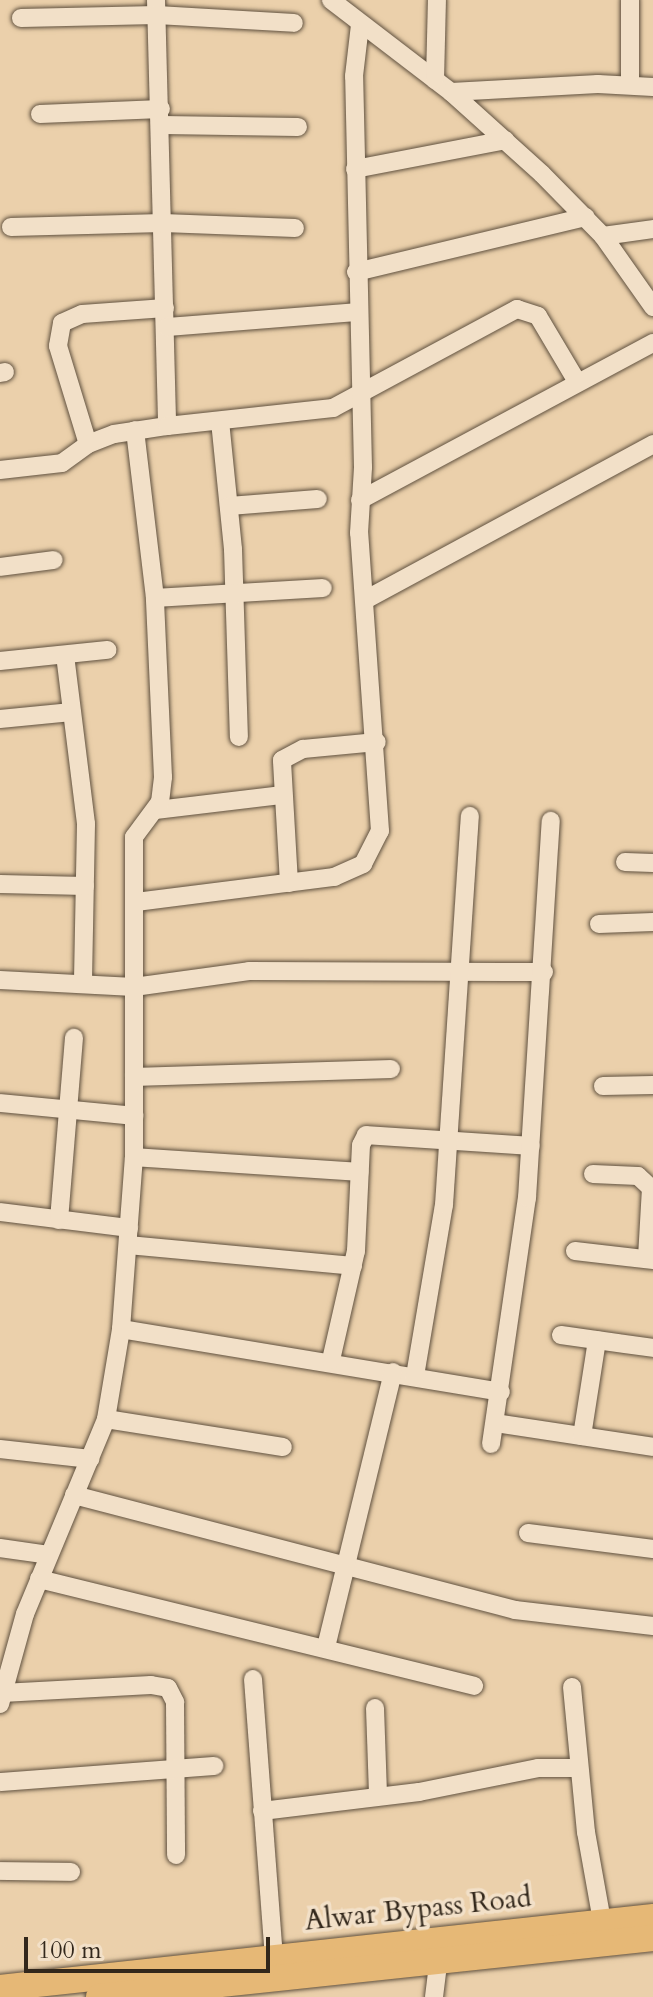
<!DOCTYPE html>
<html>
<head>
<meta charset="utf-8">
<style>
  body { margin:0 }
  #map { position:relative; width:653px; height:1997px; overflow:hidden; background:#ebd0ab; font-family:Cardo,serif }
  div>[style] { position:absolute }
  .roads { filter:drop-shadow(0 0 2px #60513f) drop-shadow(0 0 2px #60513f) }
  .minor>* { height:18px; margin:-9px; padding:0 9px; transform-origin:9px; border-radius:9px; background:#f2e0c8 }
  .primary>* { height:26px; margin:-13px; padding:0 13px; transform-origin:13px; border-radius:13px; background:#e6b876 }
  span { translate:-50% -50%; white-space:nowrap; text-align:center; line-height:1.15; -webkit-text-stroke:7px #f2e0c8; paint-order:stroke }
  .street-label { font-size:28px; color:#32271b }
  .scale { position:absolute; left:24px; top:1937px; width:246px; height:36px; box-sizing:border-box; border:4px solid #32271b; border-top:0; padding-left:10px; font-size:24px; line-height:28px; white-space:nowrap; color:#32271b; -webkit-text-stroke:6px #f2e0c8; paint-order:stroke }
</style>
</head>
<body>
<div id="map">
  <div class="roads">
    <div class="minor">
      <i style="left:156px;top:0;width:426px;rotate:88.5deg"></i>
      <i style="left:331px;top:0;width:151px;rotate:37.5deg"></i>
      <i style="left:451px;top:92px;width:122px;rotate:42deg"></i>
      <i style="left:542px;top:174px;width:87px;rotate:45.5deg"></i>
      <i style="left:603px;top:236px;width:87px;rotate:54.8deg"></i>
      <i style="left:630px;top:0;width:84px;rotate:90deg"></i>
      <i style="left:21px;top:18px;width:136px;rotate:-1.3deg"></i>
      <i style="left:157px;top:15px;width:137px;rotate:3.3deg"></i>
      <i style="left:435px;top:80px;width:80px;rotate:-88.6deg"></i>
      <i style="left:451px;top:92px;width:147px;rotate:-3.1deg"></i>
      <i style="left:598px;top:84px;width:55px;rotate:3.1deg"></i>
      <i style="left:40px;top:114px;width:121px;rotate:-2.4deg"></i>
      <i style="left:162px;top:125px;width:136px;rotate:0.8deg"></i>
      <i style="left:355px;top:169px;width:153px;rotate:-10.9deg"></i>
      <i style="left:11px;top:227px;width:152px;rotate:-1.5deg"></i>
      <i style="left:163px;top:223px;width:132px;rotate:2.2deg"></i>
      <i style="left:603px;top:236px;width:50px;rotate:-8deg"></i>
      <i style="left:356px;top:272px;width:236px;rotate:-13.5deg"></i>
      <i style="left:165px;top:308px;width:83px;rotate:175.9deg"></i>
      <i style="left:82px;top:314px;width:22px;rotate:156deg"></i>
      <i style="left:62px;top:323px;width:23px;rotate:100deg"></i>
      <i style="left:58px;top:346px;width:102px;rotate:73deg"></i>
      <i style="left:88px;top:444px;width:28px;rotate:-21deg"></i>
      <i style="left:114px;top:434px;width:54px;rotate:-8.6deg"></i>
      <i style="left:167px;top:426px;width:167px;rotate:-6.2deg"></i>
      <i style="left:333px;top:408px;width:209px;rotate:-28.3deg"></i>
      <i style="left:517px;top:309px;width:22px;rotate:18deg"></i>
      <i style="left:538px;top:316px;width:74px;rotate:59.3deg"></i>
      <i style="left:167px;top:327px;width:190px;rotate:-4.5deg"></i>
      <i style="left:0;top:373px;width:5px;rotate:-11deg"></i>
      <i style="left:220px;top:421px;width:129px;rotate:84.2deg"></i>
      <i style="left:233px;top:549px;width:188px;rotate:88.2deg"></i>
      <i style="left:0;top:470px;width:62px;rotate:-6.4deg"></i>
      <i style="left:62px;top:463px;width:32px;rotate:-36deg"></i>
      <i style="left:360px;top:500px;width:332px;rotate:-28.2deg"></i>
      <i style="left:229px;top:506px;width:89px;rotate:-4.5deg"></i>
      <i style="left:0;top:567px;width:54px;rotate:-7.4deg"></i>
      <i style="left:155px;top:598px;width:168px;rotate:-3.4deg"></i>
      <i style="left:365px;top:600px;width:328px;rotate:-28.4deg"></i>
      <i style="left:65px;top:655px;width:170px;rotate:82.9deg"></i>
      <i style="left:86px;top:824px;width:160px;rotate:91.1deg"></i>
      <i style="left:0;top:661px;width:108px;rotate:-5.9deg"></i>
      <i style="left:0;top:719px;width:72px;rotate:-5.6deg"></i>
      <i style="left:156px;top:810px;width:127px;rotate:-6.8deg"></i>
      <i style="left:625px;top:862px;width:28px;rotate:2deg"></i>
      <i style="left:289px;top:883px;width:123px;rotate:-93.3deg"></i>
      <i style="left:282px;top:760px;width:24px;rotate:-28deg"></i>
      <i style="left:303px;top:749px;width:74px;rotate:-5.4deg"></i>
      <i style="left:0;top:884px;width:85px;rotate:1.3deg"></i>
      <i style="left:136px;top:902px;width:200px;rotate:-7.2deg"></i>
      <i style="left:334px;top:877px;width:32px;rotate:-24deg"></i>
      <i style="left:363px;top:864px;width:37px;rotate:-63deg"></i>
      <i style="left:380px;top:831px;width:299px;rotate:-94deg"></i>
      <i style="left:359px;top:533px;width:66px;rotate:-86.5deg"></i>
      <i style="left:363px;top:467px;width:391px;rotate:-91.3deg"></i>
      <i style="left:354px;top:76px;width:51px;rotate:-83.3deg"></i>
      <i style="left:599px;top:924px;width:54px;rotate:-2.1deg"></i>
      <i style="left:0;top:980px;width:134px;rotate:3deg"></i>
      <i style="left:134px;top:987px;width:116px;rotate:-7.9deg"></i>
      <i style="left:249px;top:971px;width:295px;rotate:0.2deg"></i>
      <i style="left:134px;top:1077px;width:257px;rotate:-1.8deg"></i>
      <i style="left:603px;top:1086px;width:50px;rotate:-1.1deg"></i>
      <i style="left:0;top:1103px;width:135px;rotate:5.5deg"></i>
      <i style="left:134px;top:1157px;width:226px;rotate:3.8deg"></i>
      <i style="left:593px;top:1174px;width:45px;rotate:2.5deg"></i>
      <i style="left:638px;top:1176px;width:18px;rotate:43deg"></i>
      <i style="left:651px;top:1188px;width:69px;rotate:93.3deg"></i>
      <i style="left:0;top:1212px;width:130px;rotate:7.1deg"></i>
      <i style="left:59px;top:1220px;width:183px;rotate:-85.3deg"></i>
      <i style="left:128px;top:1245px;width:226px;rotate:5.3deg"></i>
      <i style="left:575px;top:1251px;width:79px;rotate:6.6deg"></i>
      <i style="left:121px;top:1329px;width:385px;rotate:9.4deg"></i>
      <i style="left:561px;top:1335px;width:93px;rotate:8deg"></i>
      <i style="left:331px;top:1360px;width:112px;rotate:-77.1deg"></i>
      <i style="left:356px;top:1251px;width:106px;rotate:-87.3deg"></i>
      <i style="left:361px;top:1145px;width:11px;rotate:-63deg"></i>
      <i style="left:366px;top:1135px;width:165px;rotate:3.8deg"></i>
      <i style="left:415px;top:1376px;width:173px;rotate:-80.4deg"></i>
      <i style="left:444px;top:1205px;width:390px;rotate:-86.2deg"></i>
      <i style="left:106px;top:1419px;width:179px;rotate:9deg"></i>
      <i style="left:495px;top:1423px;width:160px;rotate:8.6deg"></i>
      <i style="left:582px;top:1436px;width:97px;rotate:-81.1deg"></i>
      <i style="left:491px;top:1444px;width:249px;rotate:-81.7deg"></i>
      <i style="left:527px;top:1198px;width:378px;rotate:-86.4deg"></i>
      <i style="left:0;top:1449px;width:91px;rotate:6.3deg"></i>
      <i style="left:74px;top:1495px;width:456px;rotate:14.6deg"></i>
      <i style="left:515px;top:1610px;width:139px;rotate:6.6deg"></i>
      <i style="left:528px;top:1533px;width:126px;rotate:7.3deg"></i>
      <i style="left:0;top:1548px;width:49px;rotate:8.1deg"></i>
      <i style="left:39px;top:1579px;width:448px;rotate:13.8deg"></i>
      <i style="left:326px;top:1647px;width:283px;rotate:-76.3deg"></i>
      <i style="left:253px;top:1679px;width:278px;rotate:85.7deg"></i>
      <i style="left:572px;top:1687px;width:146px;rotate:84.5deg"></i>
      <i style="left:586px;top:1832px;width:90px;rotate:79.8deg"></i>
      <i style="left:2px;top:1693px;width:149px;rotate:-3.1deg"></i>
      <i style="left:151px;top:1685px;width:17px;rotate:10deg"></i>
      <i style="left:168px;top:1688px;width:16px;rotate:63deg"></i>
      <i style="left:175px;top:1702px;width:153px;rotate:89.6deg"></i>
      <i style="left:0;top:1704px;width:93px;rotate:-74.5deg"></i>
      <i style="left:25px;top:1614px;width:211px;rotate:-67.4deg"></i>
      <i style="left:106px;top:1419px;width:91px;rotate:-80.5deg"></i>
      <i style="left:121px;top:1329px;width:172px;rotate:-85.7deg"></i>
      <i style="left:134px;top:1157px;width:320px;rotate:-90deg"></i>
      <i style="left:134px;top:837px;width:44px;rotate:-53.4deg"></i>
      <i style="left:160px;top:802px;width:25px;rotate:-83deg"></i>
      <i style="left:163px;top:777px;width:179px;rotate:-92.6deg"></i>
      <i style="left:155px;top:598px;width:169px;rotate:-96.8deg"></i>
      <i style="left:375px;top:1708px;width:88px;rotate:88deg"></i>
      <i style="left:0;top:1782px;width:215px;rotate:-4.3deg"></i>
      <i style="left:262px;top:1811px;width:158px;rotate:-6.9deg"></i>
      <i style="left:419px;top:1792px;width:121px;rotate:-11.4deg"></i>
      <i style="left:538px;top:1768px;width:41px"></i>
      <i style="left:0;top:1871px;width:71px;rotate:0.8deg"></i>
      <i style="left:434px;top:1997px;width:38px;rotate:-83deg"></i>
    </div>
    <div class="primary">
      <i style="left:0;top:1988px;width:657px;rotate:-6.21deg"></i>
      <i style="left:99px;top:1997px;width:557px;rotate:-6.08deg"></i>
    </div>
  </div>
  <div class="street-label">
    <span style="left:418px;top:1909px;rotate:-6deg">Alwar Bypass Road</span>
  </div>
  <div class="scale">100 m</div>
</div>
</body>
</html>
